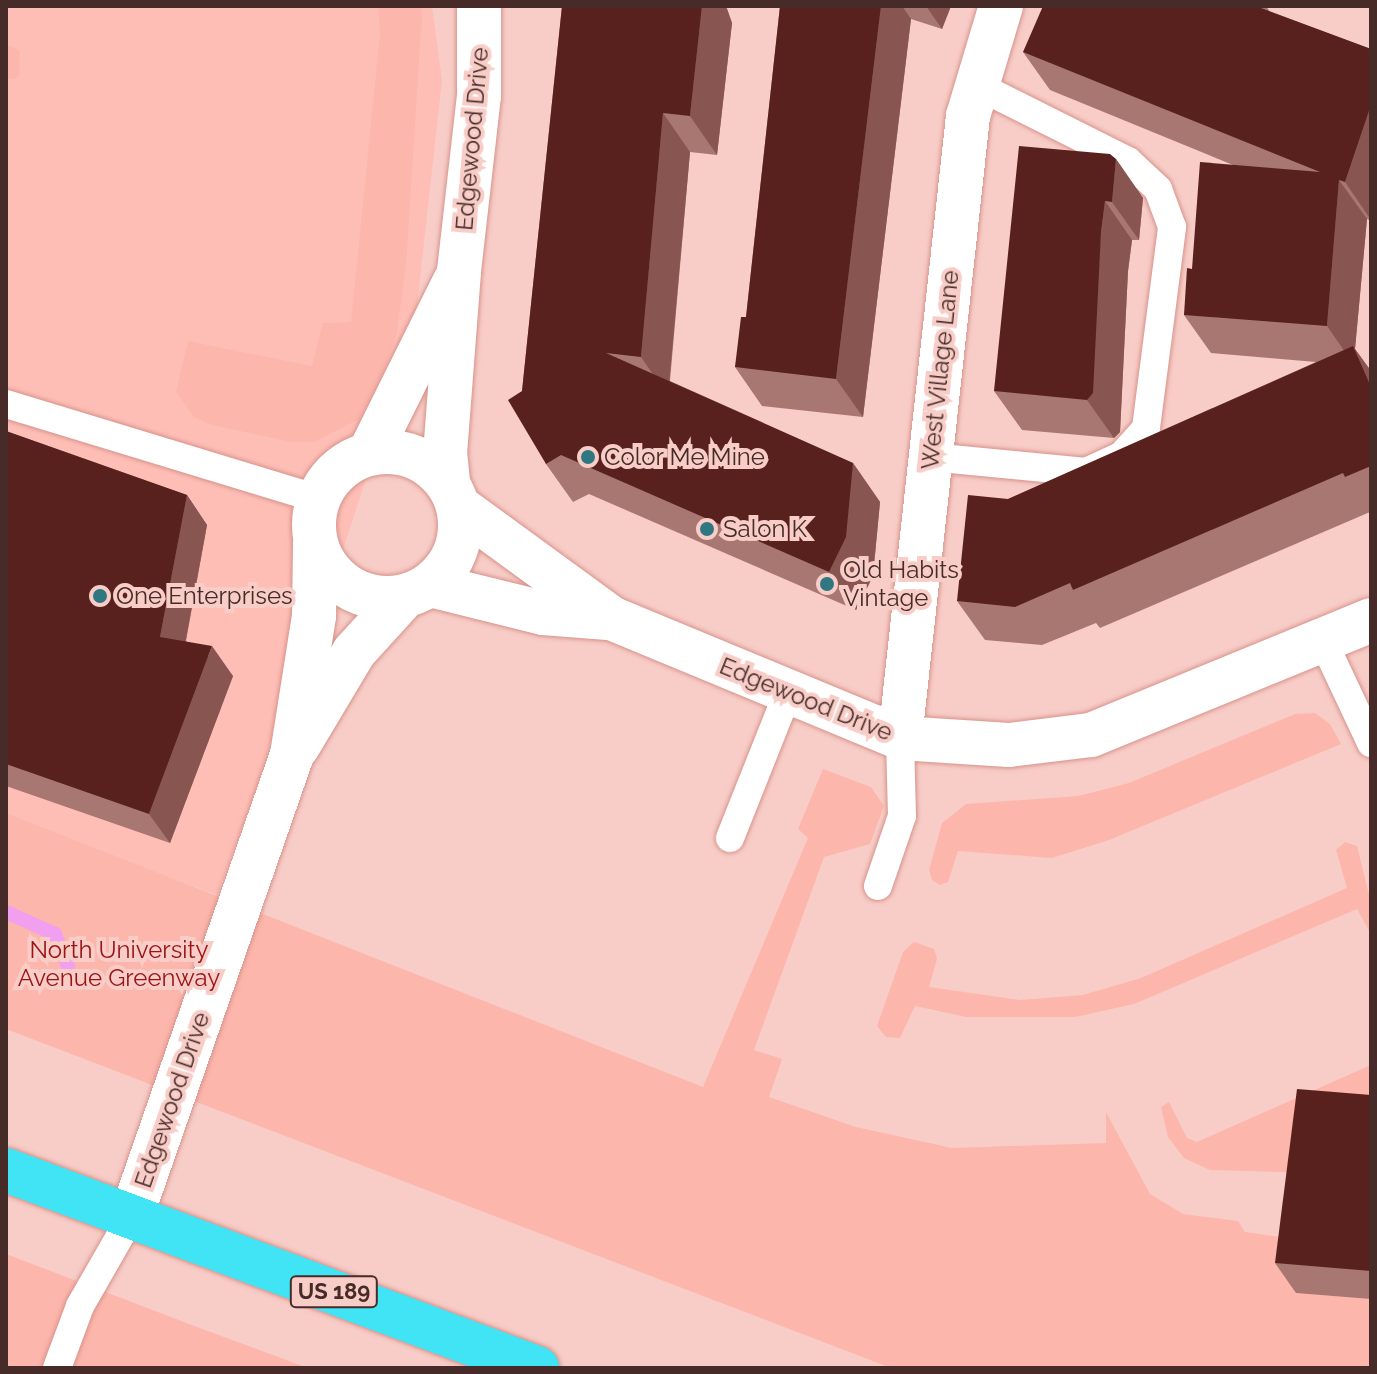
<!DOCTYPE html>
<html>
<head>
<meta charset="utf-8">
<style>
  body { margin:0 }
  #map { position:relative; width:1377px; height:1374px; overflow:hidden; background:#f8cdc7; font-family:Raleway,sans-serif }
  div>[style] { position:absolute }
  .built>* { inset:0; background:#febeb6 }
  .green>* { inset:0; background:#fdb6ac }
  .stream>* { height:14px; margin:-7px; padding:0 7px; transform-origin:7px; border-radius:7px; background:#f0a0ef }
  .roads { filter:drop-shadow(0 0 2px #d7938b) drop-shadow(0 0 2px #d7938b) }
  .service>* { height:28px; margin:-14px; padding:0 14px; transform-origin:14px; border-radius:14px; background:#fff }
  .minor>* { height:44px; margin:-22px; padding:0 22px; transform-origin:22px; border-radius:22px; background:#fff }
  .minor>.ring { margin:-22px; padding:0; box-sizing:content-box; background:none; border:44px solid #fff; border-radius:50% }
  .trunk>* { height:44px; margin:-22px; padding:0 22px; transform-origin:22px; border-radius:22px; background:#40e4f4 }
  .wall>* { inset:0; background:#a87772 }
  .shaded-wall>* { inset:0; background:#895550 }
  .building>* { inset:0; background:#59211d }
  .dots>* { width:22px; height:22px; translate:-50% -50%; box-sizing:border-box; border:4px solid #f8cdc7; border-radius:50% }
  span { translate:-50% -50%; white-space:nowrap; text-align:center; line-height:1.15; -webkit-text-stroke:8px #f8cdc7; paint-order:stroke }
  .shield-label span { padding:2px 6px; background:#f8cdc7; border:2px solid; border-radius:6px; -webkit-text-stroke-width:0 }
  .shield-label { font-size:22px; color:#472b28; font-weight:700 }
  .street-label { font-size:24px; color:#472b28 }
  .poi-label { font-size:24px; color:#472b28 }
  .left { translate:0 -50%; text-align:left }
  .park-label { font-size:24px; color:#9a1416 }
  .frame { position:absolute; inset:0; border:8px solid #472b28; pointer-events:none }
</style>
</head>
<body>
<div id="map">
  <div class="built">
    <i style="clip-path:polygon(6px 6px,432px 6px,442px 80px,414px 333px,327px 598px,217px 895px,6px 817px)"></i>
  </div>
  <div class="green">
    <i style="clip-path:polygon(378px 6px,421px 6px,422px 17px,406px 264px,397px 333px,383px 372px,359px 419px,314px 442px,290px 442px,208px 424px,194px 417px,176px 392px,188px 341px,312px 366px,323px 323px,351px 322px,380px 34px)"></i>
    <i style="clip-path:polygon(6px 44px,20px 51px,19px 76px,14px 79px,6px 78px)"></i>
    <i style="clip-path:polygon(1315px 713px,1330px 724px,1341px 744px,1109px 840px,1052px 858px,958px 851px,948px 882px,940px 885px,932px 880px,929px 870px,942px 823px,966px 804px,1078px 796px,1129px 783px,1295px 714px)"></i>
    <i style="clip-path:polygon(823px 769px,871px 787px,884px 806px,870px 844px,824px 857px,754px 1050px,782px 1059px,769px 1097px,856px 1127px,952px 1148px,1106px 1143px,1106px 1112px,1150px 1194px,1183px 1214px,1238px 1221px,1245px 1232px,1316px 1242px,1371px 1293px,1371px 1368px,891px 1368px,6px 1029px,6px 813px,703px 1087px,808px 838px,798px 829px)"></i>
    <i style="clip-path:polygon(1345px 842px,1357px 846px,1371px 903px,1371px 934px,1357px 909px,1134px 1004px,1075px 1017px,966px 1017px,915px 1006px,900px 1038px,886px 1037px,877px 1026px,903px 952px,914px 942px,934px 949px,937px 959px,929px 987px,1020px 1000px,1083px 995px,1141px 978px,1347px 888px,1336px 850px)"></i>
    <i style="clip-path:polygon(1371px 1065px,1371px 1123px,1311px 1173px,1210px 1170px,1184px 1158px,1168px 1137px,1161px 1107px,1169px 1102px,1187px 1138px,1197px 1142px)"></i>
    <i style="clip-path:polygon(6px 1254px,197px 1327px,308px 1368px,6px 1368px)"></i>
  </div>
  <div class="stream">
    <i style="left:6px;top:912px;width:54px;rotate:24.2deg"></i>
    <i style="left:55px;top:934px;width:35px;rotate:68deg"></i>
  </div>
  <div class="roads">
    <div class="service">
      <i style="left:6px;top:404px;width:326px;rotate:16.9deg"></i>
      <i style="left:930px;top:457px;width:157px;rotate:5.5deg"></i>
      <i style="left:1086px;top:472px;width:40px;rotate:-25deg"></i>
      <i style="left:1122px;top:455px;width:36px;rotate:-48deg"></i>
      <i style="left:1146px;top:428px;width:203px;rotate:-82.6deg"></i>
      <i style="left:1172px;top:227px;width:40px;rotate:-110.2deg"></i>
      <i style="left:1158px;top:189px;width:41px;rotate:-137deg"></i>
      <i style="left:1128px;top:161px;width:170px;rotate:-153.4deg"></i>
      <i style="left:1323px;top:641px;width:113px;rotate:64.8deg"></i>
      <i style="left:730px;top:838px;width:154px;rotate:-68.3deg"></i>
      <i style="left:878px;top:886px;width:74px;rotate:-71.1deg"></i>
      <i style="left:902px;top:816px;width:78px;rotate:-91.5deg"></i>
      <i style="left:57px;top:1368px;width:66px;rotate:-69.6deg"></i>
      <i style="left:80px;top:1306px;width:103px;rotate:-60.2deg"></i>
    </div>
    <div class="minor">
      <i class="ring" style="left:314px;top:452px;width:102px;height:102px"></i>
      <i style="left:370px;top:452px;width:191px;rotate:-63.6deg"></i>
      <i style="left:448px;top:481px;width:27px;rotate:-96deg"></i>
      <i style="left:445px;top:454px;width:184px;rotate:-85.6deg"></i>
      <i style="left:459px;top:271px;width:176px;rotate:-83.5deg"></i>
      <i style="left:479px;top:96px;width:90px;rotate:-90deg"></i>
      <i style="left:459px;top:507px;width:188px;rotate:36.1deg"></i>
      <i style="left:611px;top:618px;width:313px;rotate:22.5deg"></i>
      <i style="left:900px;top:738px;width:109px;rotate:3.7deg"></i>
      <i style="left:1009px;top:745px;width:83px;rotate:-7deg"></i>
      <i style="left:1091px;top:735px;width:303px;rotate:-22.3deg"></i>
      <i style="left:430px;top:585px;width:116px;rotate:13.9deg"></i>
      <i style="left:543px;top:613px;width:65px;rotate:4.4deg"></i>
      <i style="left:900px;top:738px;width:626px;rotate:-83.76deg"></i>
      <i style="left:968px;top:116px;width:115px;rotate:-73.3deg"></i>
      <i style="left:298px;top:746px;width:109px;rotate:-59.2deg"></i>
      <i style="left:354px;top:652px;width:74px;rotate:-47.7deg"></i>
      <i style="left:131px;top:1217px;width:489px;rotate:-70.8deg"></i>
      <i style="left:292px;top:755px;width:141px;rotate:-81deg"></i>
      <i style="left:314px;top:616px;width:74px;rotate:-89.2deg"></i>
    </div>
    <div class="trunk">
      <i style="left:6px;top:1170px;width:567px;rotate:20.45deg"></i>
    </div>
  </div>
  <div class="wall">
    <i style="clip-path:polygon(562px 6px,726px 6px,732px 23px,717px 155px,690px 152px,670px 381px,853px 463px,880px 502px,873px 576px,856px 610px,589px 494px,573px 502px,546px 464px,522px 391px)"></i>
    <i style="clip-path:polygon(780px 6px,951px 6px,942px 29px,911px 19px,863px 417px,762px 406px,735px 367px,746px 317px)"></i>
    <i style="clip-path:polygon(1266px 6px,1270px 12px,1371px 49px,1371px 221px,1367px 219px,1355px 349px,1371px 371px,1371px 514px,1370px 512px,1100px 628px,1096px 623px,1042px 645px,985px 640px,957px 601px,1008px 499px,1316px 362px,1211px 353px,1184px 315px,1192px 269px,1233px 165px,1050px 90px,1023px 52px)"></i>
    <i style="clip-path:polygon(1116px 159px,1143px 198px,1139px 240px,1132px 240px,1128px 271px,1120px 432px,1114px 438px,1022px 430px,994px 391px)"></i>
    <i style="clip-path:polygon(6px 431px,187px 495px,207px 525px,186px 641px,233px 676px,170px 843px,6px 786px)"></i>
    <i style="clip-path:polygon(1371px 1095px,1371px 1299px,1296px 1293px,1275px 1263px)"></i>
  </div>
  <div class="shaded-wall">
    <i style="clip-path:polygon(702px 6px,726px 6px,732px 23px,717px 155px,690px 116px)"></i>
    <i style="clip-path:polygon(881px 6px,902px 6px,911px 19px,863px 417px,836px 379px)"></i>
    <i style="clip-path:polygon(926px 6px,951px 6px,942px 29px)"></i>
    <i style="clip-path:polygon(1371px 105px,1371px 220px,1345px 182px)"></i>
    <i style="clip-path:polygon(663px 113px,690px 152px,668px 396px,641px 357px)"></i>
    <i style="clip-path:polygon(1116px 159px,1143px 198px,1139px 240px,1112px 202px)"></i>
    <i style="clip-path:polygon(1339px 180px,1367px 219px,1355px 349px,1371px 371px,1371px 387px,1354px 365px,1327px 326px)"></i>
    <i style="clip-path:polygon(1105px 201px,1132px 240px,1128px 271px,1120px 432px,1114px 438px,1087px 400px,1101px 232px)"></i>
    <i style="clip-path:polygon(853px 463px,880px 502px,873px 576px,856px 610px,829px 572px)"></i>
    <i style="clip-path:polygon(187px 495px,207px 525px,181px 666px,160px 637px)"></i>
    <i style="clip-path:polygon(212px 646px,233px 676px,170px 843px,149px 814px)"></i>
  </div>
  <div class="building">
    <i style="clip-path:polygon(562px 6px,702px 6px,690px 116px,663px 113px,641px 357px,606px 353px,853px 463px,846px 537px,829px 572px,561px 455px,546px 464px,508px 400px,522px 391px)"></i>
    <i style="clip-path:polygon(780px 6px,881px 6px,836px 379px,735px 367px,741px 317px,746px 317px)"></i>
    <i style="clip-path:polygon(1043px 6px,1262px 6px,1261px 8px,1371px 49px,1371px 105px,1345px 182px,1339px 180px,1327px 326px,1184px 315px,1187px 268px,1192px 269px,1200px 162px,1320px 172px,1023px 52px)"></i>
    <i style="clip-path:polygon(1019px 146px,1110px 154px,1116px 159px,1112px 202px,1105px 201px,1101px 232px,1093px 393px,1087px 400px,994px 391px)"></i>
    <i style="clip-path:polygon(1353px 346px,1371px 387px,1371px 466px,1345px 477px,1343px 473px,1073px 590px,1070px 583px,1015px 607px,957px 601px,968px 495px,1008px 499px)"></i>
    <i style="clip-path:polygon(6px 431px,187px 495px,160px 637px,212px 646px,149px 814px,6px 764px)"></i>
    <i style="clip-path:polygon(1297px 1089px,1371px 1095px,1371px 1271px,1275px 1263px)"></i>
  </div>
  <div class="dots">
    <i style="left:588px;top:457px;background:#2f7781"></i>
    <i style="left:707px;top:529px;background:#2f7781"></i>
    <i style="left:827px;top:584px;background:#2f7781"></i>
    <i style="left:100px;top:596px;background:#2f7781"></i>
  </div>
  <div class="shield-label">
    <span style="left:334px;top:1292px">US 189</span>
  </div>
  <div class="street-label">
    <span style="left:472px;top:139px;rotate:-85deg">Edgewood Drive</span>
    <span style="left:940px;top:370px;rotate:-84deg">West Village Lane</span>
    <span style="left:806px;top:699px;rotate:22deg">Edgewood Drive</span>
    <span style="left:172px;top:1100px;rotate:-71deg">Edgewood Drive</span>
  </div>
  <div class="poi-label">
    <span class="left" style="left:604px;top:457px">Color Me Mine</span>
    <span class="left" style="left:723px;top:529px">Salon K</span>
    <span class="left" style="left:843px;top:584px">Old Habits<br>Vintage</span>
    <span class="left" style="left:116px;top:596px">One Enterprises</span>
  </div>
  <div class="park-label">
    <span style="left:119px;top:964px">North University<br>Avenue Greenway</span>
  </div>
  <div class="frame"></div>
</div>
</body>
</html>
